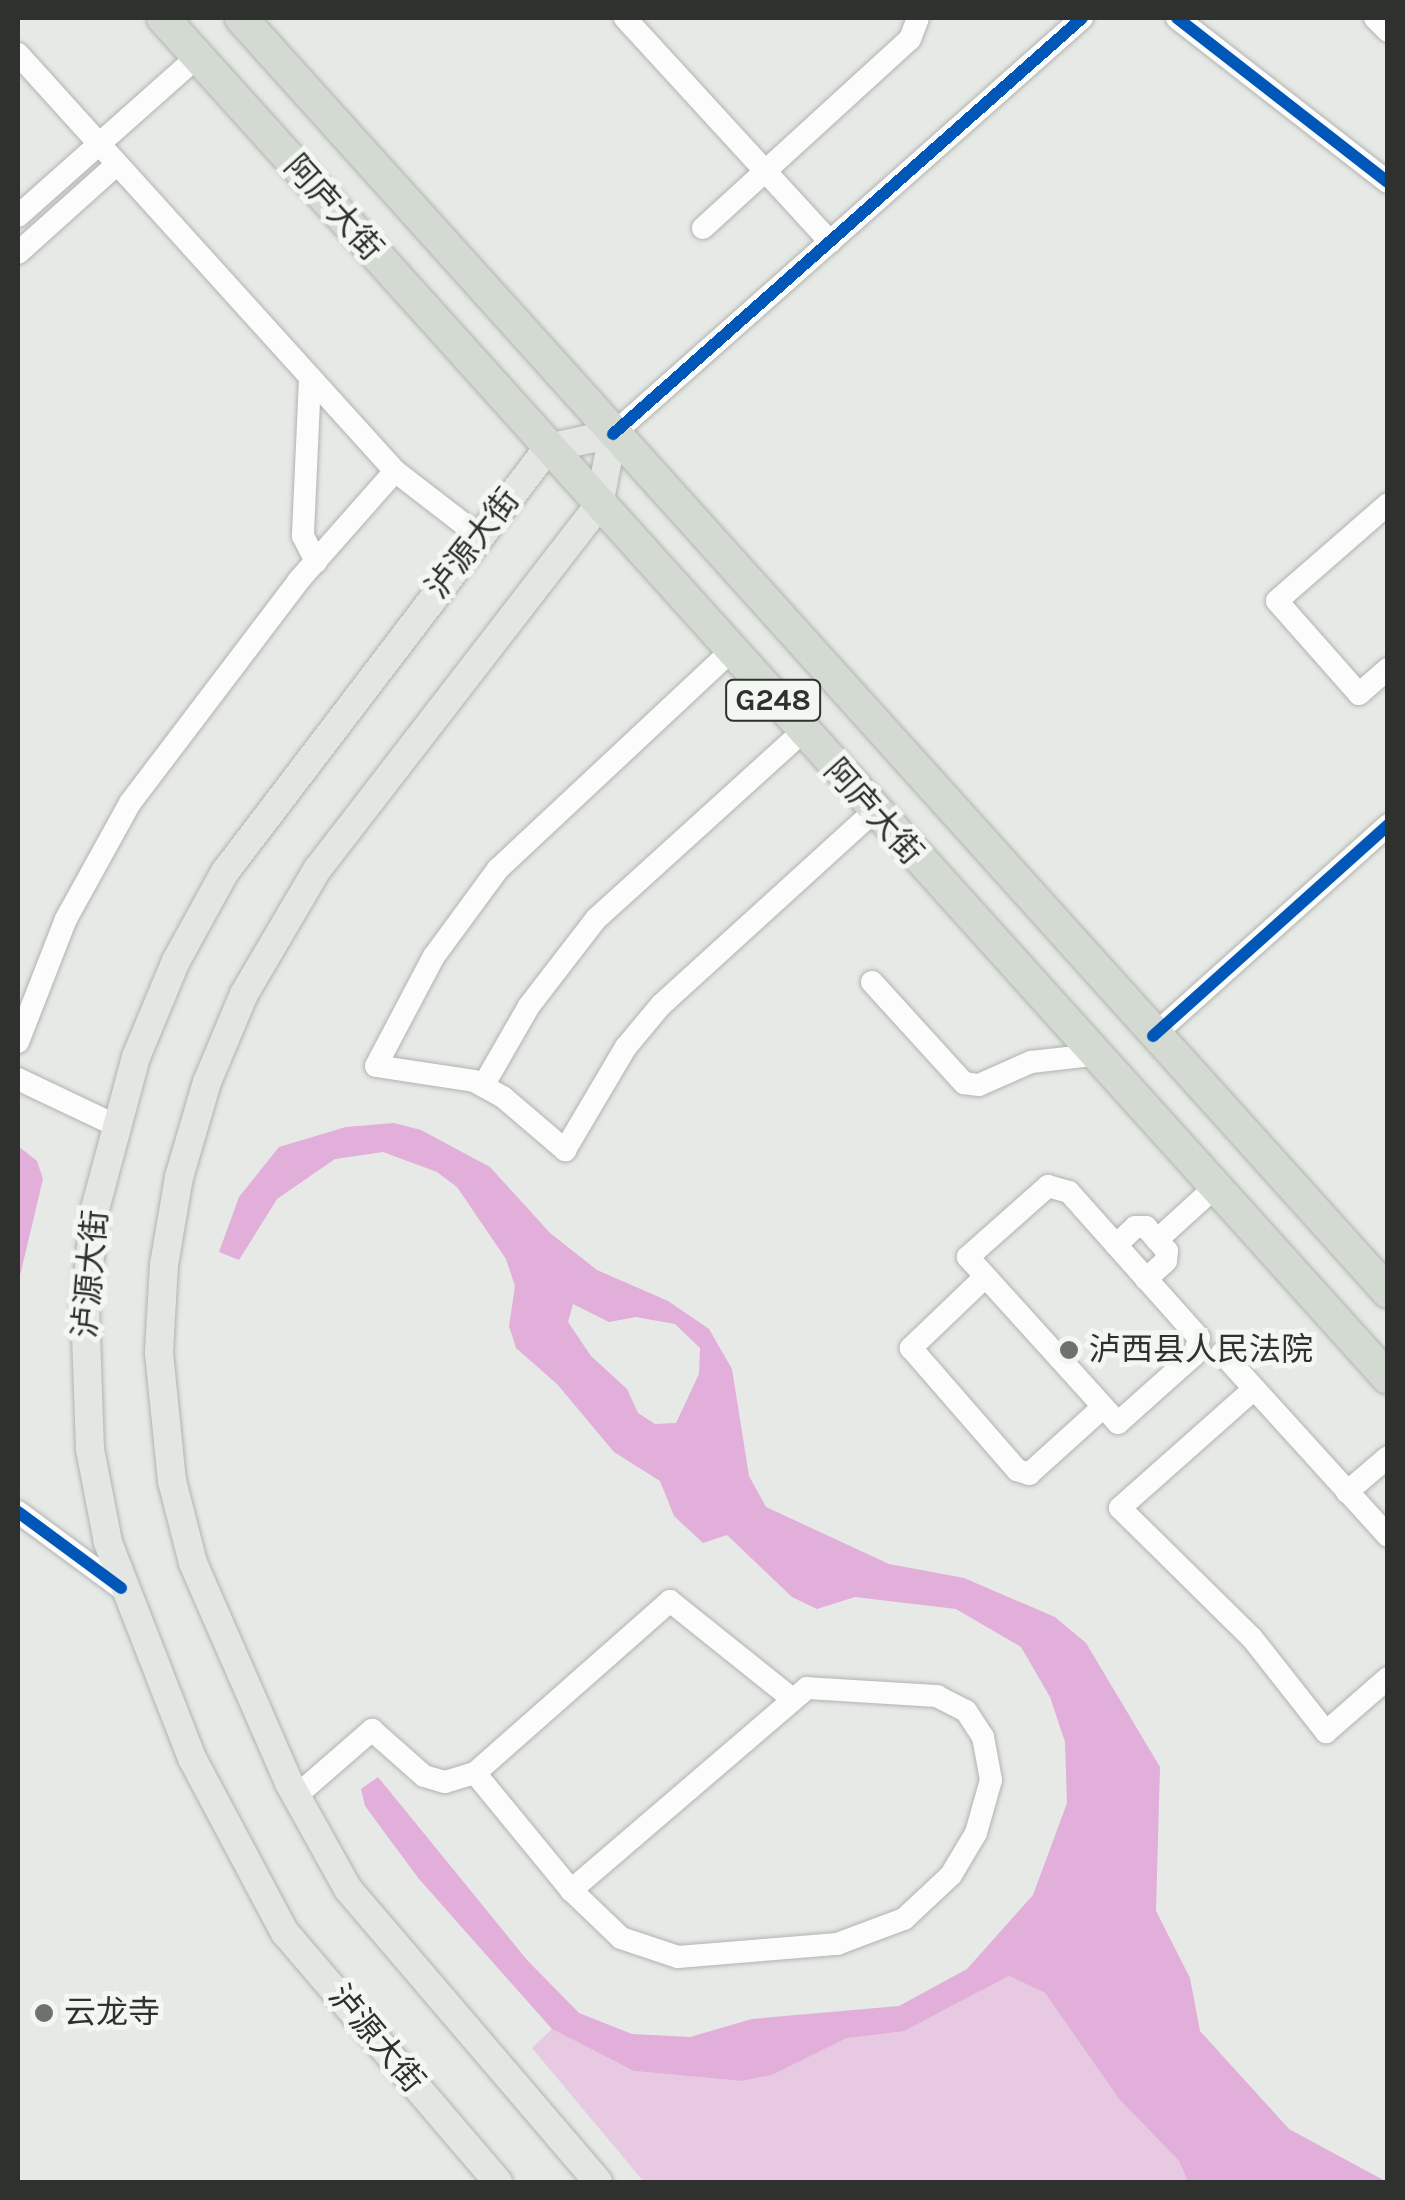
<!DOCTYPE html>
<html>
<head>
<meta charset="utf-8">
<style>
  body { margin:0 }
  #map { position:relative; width:1405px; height:2200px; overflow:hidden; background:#e6e9e5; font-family:Karla,"Noto Sans SC",sans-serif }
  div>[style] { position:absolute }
  .green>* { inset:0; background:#e7c9e1 }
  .water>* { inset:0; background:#e2aeda }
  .roads { filter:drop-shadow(0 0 2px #b1b3b0) drop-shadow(0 0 2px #b1b3b0) }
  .minor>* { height:22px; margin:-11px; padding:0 11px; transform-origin:11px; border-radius:11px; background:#fbfcfb }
  .major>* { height:28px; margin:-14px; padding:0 14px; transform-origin:14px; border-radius:14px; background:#e3e6e2 }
  .highway>* { height:32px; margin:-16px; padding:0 16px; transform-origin:16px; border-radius:16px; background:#d3dad1 }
  .cycleway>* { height:12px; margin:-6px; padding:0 6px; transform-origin:6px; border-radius:6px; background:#0057b8 }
  .dots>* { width:28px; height:28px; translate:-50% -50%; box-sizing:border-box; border:5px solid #f2f8f1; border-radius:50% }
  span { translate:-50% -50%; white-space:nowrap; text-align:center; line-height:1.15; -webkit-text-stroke:10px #f2f8f1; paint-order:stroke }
  .shield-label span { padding:2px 8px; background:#f2f8f1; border:2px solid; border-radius:8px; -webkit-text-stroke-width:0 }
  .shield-label { font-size:30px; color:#2f312e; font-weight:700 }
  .street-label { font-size:32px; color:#2f312e }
  .poi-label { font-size:32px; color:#2f312e }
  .left { translate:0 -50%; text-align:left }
  .frame { position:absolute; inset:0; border:20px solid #2f312e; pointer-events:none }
</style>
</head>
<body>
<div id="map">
  <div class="green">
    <i style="clip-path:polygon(1009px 1976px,1045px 1993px,1119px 2099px,1179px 2161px,1188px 2182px,644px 2182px,532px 2048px,552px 2029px,634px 2071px,742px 2081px,772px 2075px,847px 2038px,929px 2018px)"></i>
  </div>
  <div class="water">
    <i style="clip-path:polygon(evenodd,394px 1123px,421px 1130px,490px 1167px,550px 1233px,597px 1270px,668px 1301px,709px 1329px,732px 1369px,749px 1476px,766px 1507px,889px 1564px,964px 1578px,1055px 1617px,1086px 1643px,1160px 1767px,1156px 1911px,1190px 1978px,1200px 2031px,1289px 2129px,1387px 2182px,1188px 2182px,1179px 2161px,1119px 2099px,1045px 1993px,1009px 1976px,904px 2031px,847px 2038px,772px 2075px,742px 2081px,634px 2071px,552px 2029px,419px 1879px,365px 1806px,361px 1789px,378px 1777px,527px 1960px,579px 2013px,632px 2034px,690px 2037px,752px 2019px,899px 2006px,967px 1969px,1033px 1895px,1067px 1803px,1065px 1742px,1050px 1697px,1021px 1647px,956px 1609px,855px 1597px,817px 1609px,792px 1597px,727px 1535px,703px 1543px,674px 1516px,660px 1481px,614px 1452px,557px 1384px,516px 1348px,509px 1326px,515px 1286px,506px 1259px,457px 1187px,437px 1172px,383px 1152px,335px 1159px,277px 1199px,239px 1260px,219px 1252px,239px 1197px,279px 1147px,346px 1127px,394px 1123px,573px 1304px,609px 1322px,636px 1317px,675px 1324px,700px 1348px,699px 1374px,676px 1423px,655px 1424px,638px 1413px,627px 1389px,591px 1356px,568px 1322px,573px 1304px)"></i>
    <i style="clip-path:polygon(18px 1146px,37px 1161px,43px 1179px,18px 1284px)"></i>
  </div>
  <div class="roads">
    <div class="minor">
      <i style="left:625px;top:18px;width:304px;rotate:47.5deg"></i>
      <i style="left:1177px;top:18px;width:267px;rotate:37.9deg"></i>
      <i style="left:1375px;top:18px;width:18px;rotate:45deg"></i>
      <i style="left:18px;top:54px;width:562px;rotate:47.88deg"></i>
      <i style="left:395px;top:471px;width:106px;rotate:37.7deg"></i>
      <i style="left:18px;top:216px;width:241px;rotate:-41.6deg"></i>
      <i style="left:703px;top:228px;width:280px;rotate:-42.4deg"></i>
      <i style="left:910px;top:39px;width:22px;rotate:-69deg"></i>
      <i style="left:18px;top:253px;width:132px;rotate:-41.9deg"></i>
      <i style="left:310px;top:379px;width:157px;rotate:92.6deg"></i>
      <i style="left:303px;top:536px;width:29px;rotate:63deg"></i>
      <i style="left:613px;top:434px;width:627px;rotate:-41.57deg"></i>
      <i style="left:1388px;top:504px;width:147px;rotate:138.9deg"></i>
      <i style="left:1277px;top:601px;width:124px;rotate:48.6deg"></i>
      <i style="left:1359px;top:694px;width:38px;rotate:-41deg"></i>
      <i style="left:730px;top:652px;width:318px;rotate:136.9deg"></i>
      <i style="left:498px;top:869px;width:108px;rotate:126.3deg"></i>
      <i style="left:434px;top:956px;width:124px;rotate:117.8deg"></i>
      <i style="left:376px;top:1066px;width:99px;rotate:8.7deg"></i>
      <i style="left:474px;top:1081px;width:33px;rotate:29deg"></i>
      <i style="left:503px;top:1097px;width:82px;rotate:40.5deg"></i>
      <i style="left:565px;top:1150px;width:120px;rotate:-59.4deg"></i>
      <i style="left:626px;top:1047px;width:55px;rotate:-50.2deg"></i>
      <i style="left:661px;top:1005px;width:287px;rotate:-42.3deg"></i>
      <i style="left:872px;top:982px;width:137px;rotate:47.7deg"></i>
      <i style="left:964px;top:1083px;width:15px;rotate:8deg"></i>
      <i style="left:979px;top:1085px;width:57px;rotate:-23.9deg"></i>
      <i style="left:1031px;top:1062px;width:61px;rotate:-6.5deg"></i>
      <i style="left:1153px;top:1036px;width:316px;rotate:-41.9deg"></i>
      <i style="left:18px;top:1042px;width:132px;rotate:-68.7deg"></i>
      <i style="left:66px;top:919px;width:132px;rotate:-61.1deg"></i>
      <i style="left:130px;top:803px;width:280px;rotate:-52.8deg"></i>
      <i style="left:299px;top:580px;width:145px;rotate:-48.6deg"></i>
      <i style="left:18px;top:1079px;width:107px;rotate:25.4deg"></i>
      <i style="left:483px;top:1086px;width:92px;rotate:-60.1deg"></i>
      <i style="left:529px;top:1006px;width:110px;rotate:-52.4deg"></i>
      <i style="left:596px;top:919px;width:278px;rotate:-42.2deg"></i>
      <i style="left:1048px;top:1186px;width:22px;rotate:16deg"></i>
      <i style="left:1069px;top:1192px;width:195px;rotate:48.3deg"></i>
      <i style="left:1199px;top:1338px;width:18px;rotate:106deg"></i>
      <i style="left:1194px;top:1355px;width:102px;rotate:138.2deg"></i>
      <i style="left:1118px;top:1423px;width:224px;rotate:-132.1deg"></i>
      <i style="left:968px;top:1257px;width:107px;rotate:-41.6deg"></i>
      <i style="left:1157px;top:1240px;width:77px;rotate:-42.4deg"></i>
      <i style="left:1116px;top:1245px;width:26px;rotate:-43deg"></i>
      <i style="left:1135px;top:1227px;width:11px"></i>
      <i style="left:1146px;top:1227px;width:17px;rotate:50deg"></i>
      <i style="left:1157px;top:1240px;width:15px;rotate:48deg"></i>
      <i style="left:1167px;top:1251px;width:10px;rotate:96deg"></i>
      <i style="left:1166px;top:1261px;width:27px;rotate:138deg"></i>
      <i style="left:985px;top:1277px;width:103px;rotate:136.2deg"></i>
      <i style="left:911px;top:1348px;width:162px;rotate:49deg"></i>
      <i style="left:1017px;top:1470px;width:13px;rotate:18deg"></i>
      <i style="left:1029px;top:1474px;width:97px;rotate:-42.1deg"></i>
      <i style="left:1222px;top:1353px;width:247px;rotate:47.8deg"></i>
      <i style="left:1254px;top:1389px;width:179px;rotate:138.4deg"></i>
      <i style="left:1120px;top:1508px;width:185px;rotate:44.6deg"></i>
      <i style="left:1252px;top:1638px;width:120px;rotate:51.8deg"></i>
      <i style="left:1326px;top:1732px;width:82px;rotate:-41.1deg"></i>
      <i style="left:1347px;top:1492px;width:54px;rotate:-40.5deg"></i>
      <i style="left:18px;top:1512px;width:128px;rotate:36.4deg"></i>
      <i style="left:475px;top:1773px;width:151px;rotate:50.6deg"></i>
      <i style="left:571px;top:1890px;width:69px;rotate:43.8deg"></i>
      <i style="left:621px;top:1938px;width:60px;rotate:18.4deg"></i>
      <i style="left:678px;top:1957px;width:160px;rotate:-4.7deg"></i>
      <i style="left:837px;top:1944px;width:72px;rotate:-20.5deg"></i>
      <i style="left:904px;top:1919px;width:64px;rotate:-43.1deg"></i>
      <i style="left:951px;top:1875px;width:49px;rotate:-59.2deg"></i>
      <i style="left:976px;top:1833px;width:55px;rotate:-74.2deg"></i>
      <i style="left:991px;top:1780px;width:44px;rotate:-100.5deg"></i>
      <i style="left:983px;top:1737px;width:31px;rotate:-123deg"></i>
      <i style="left:966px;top:1711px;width:33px;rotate:-153deg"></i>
      <i style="left:937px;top:1696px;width:130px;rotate:-176.5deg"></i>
      <i style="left:807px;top:1688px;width:311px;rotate:139.4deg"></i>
      <i style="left:296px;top:1796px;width:101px;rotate:-41deg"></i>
      <i style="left:372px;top:1730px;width:69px;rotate:41.5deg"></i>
      <i style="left:424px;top:1776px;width:22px;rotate:16deg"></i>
      <i style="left:445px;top:1782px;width:31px;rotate:-17deg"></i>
      <i style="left:475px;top:1773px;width:260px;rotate:-41.4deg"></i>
      <i style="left:670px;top:1601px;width:154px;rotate:38.7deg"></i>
    </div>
    <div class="major">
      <i style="left:498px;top:2182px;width:328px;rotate:-130.5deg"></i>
      <i style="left:285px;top:1933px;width:198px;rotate:-118deg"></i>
      <i style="left:192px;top:1758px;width:232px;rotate:-111.3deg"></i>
      <i style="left:108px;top:1542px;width:95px;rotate:-101deg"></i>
      <i style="left:90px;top:1449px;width:144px;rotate:-92deg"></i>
      <i style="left:85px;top:1305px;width:97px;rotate:-84.1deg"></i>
      <i style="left:95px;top:1209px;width:157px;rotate:-74.9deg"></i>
      <i style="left:136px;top:1057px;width:104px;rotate:-67.4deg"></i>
      <i style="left:176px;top:961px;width:102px;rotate:-61.2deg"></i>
      <i style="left:225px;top:872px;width:533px;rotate:-52.7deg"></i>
      <i style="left:548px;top:448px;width:66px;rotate:-12.2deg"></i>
      <i style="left:613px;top:434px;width:72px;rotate:101.2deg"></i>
      <i style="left:599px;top:505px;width:459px;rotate:127.7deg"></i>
      <i style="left:318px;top:868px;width:146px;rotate:120.4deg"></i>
      <i style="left:244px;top:994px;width:95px;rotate:112.8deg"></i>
      <i style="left:207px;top:1082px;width:99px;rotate:106.4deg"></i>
      <i style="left:179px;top:1177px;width:89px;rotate:99.7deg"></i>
      <i style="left:164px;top:1265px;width:88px;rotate:93.3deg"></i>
      <i style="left:159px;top:1353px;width:129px;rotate:84.2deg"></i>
      <i style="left:172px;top:1481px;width:85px;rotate:75.6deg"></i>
      <i style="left:193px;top:1563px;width:240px;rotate:66.4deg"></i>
      <i style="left:289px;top:1783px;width:121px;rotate:60.9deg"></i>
      <i style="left:348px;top:1889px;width:385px;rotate:49.5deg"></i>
    </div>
    <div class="highway">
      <i style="left:163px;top:18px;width:1830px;rotate:47.99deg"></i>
      <i style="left:241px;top:18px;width:1714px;rotate:48deg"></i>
    </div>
  </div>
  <div class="cycleway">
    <i style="left:1177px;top:18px;width:267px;rotate:37.9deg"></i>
    <i style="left:613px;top:434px;width:627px;rotate:-41.57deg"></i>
    <i style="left:1153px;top:1036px;width:316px;rotate:-41.9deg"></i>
    <i style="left:18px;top:1512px;width:128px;rotate:36.4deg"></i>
  </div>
  <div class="dots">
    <i style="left:1069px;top:1350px;background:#6f716e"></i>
    <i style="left:44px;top:2013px;background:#6f716e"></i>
  </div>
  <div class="shield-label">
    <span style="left:773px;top:700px">G248</span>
  </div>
  <div class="street-label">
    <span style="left:333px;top:208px;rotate:48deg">阿庐大街</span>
    <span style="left:473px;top:544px;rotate:-52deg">泸源大街</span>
    <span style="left:873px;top:812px;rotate:48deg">阿庐大街</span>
    <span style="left:91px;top:1274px;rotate:-85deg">泸源大街</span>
    <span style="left:376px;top:2039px;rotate:50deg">泸源大街</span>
  </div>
  <div class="poi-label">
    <span class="left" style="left:1089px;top:1350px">泸西县人民法院</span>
    <span class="left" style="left:64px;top:2013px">云龙寺</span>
  </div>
  <div class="frame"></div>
</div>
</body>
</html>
